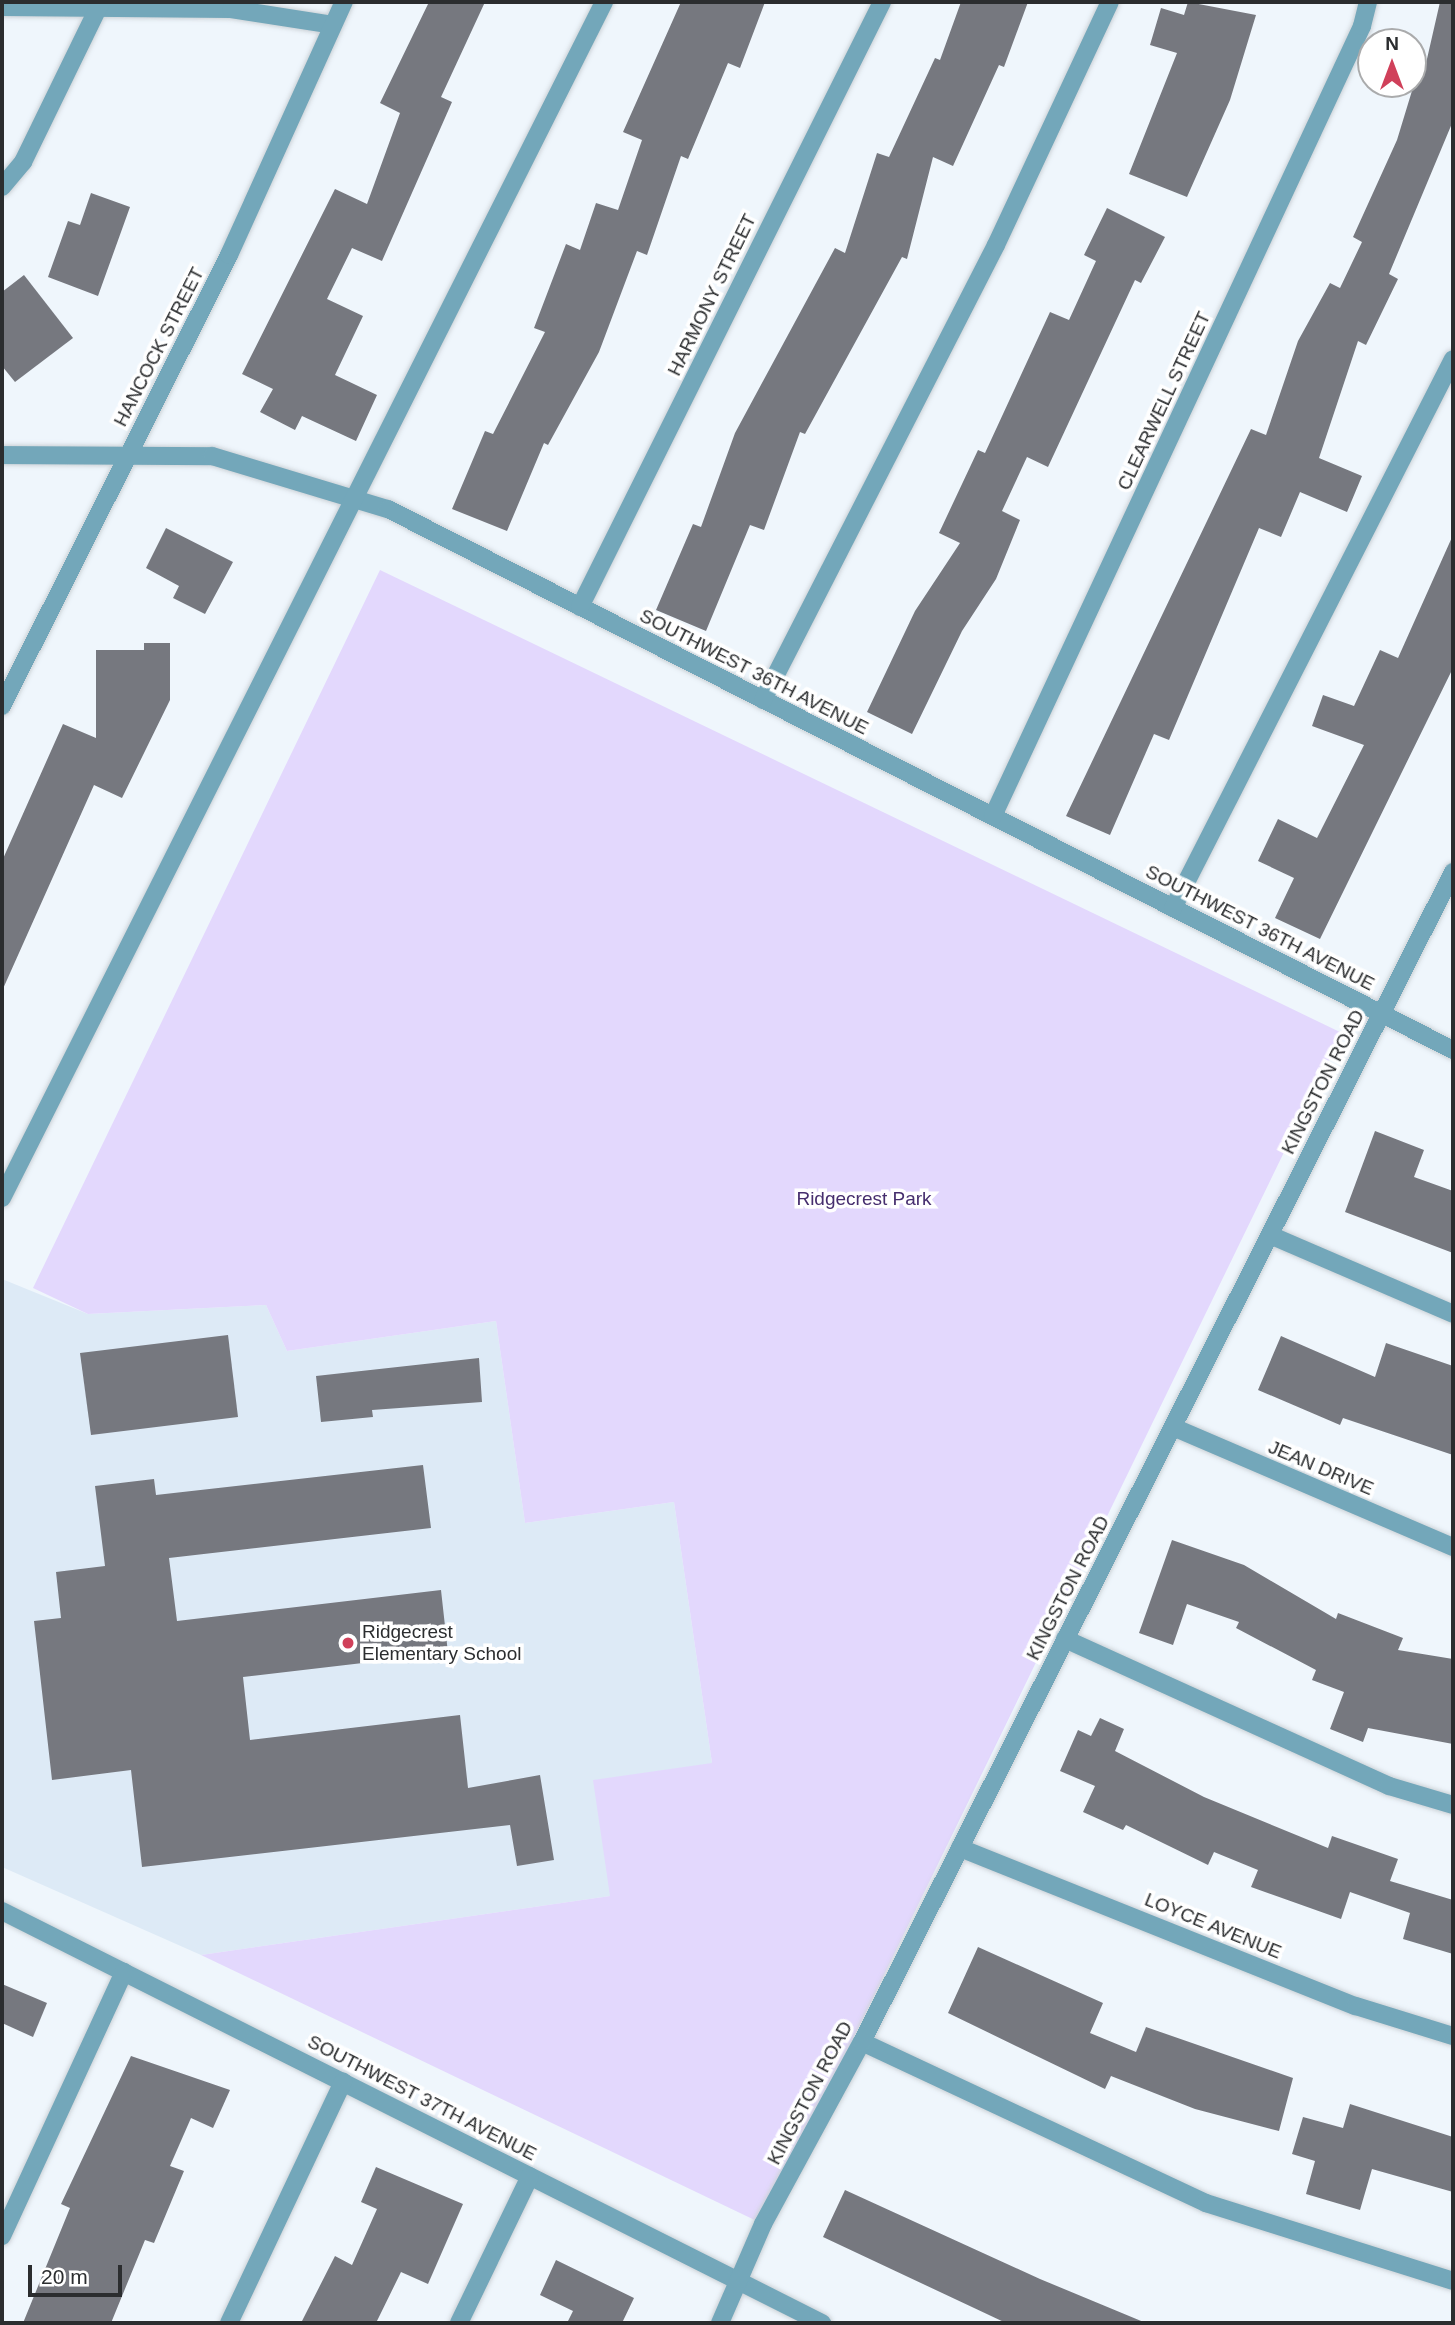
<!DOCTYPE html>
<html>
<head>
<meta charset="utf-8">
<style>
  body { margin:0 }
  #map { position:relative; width:1455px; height:2325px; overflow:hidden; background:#eff6fc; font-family:Arial,sans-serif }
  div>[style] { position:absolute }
  .built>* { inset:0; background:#ddeaf6 }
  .green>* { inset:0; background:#e3d8fd }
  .building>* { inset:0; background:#76787f }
  .roads { filter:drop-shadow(0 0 2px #ccd2d7) drop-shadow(0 0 2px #ccd2d7) }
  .minor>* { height:18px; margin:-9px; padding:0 9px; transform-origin:9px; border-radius:9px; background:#73a7ba }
  .dots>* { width:19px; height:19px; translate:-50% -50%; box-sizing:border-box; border:4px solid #fff; border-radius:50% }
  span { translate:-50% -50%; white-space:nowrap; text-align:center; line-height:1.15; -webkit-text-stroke:7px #fff; paint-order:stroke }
  .street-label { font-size:19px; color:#2b2d2f }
  .park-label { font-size:19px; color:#462e6e }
  .poi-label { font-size:19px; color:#2b2d2f }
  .left { translate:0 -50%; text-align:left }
  .frame { position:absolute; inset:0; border:4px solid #2b2d2f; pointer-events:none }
  .north { position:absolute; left:1357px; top:28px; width:70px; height:70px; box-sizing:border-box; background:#fff; border:2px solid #aaabac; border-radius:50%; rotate:0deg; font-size:19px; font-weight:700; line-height:28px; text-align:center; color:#2b2d2f }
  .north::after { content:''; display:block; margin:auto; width:24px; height:32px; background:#d0405a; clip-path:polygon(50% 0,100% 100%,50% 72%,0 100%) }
  .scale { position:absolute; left:28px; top:2265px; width:94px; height:32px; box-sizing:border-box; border:4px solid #2b2d2f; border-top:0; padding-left:9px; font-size:21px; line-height:24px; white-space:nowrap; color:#2b2d2f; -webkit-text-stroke:5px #fff; paint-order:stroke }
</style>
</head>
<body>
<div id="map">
  <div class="built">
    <i style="clip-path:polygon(2px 1279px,88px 1314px,266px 1305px,287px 1351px,496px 1321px,525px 1523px,674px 1502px,712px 1763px,610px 1896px,201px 1955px,2px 1867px)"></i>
  </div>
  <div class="green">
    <i style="clip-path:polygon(380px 570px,1342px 1033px,763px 2224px,201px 1955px,610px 1896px,593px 1780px,712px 1763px,674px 1502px,525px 1523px,496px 1321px,287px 1351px,266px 1305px,88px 1314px,33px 1288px)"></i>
  </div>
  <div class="building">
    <i style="clip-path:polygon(429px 2px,485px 2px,441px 97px,452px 102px,382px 261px,352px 248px,327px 299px,363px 316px,335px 375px,377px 395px,356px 441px,302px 416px,295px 430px,260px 412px,273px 389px,242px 374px,335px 189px,367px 204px,400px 113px,380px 103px)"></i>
    <i style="clip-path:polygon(681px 2px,765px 2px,740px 68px,728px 63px,688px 159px,681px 156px,647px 255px,637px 251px,599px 352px,548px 445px,544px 443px,507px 531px,452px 509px,485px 431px,493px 434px,545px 332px,534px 328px,566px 244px,580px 250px,596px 203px,618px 210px,642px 140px,623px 132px)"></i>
    <i style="clip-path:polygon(961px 2px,1028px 2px,1004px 67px,999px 65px,953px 166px,933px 157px,907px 259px,902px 257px,805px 434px,800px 432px,764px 530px,750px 525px,706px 631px,656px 610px,693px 524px,701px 527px,735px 433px,835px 248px,845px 253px,877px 153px,889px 157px,935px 58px,940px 60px)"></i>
    <i style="clip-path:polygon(1188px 2px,1256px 15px,1230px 100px,1187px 197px,1129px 174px,1177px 53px,1150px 45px,1161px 8px,1184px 15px)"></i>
    <i style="clip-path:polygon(1440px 2px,1453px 2px,1453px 121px,1389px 274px,1398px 279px,1366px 345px,1358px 341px,1319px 458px,1362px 476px,1347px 512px,1300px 492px,1281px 537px,1259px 528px,1169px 740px,1154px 734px,1110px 835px,1066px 816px,1251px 429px,1266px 435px,1298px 341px,1330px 283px,1340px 288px,1362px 242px,1353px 237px,1397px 140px,1418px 71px,1424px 72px)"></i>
    <i style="clip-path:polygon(91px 193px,130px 207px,98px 296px,48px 277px,68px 221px,80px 225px)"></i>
    <i style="clip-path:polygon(1107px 208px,1165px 237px,1141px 283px,1135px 280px,1048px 467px,1027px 457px,1002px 511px,1020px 520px,996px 579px,962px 631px,912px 734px,867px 712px,915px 611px,960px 543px,939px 533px,978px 450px,985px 453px,1050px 312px,1069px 320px,1096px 261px,1084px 255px)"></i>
    <i style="clip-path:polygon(24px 275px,73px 338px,15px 382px,2px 366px,2px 292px)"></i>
    <i style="clip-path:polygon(166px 528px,233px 562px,205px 614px,173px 598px,179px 586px,146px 568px)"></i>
    <i style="clip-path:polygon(1453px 535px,1453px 668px,1320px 939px,1275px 918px,1294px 878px,1258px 861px,1278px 819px,1317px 838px,1364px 745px,1312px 726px,1323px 695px,1354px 706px,1380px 650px,1398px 658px)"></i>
    <i style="clip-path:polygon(144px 643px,170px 643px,170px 700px,122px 798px,94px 785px,2px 991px,2px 861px,63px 724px,96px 738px,96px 650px,144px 650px)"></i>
    <i style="clip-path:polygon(1375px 1131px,1424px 1150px,1414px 1177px,1453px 1191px,1453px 1253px,1345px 1212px)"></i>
    <i style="clip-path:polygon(228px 1335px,238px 1417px,91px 1435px,80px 1353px)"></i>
    <i style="clip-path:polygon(1281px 1336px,1375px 1377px,1386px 1343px,1453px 1366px,1453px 1455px,1343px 1418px,1340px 1425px,1258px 1390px)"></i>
    <i style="clip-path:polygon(479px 1358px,482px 1402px,372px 1410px,373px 1417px,321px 1422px,316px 1376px)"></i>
    <i style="clip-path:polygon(423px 1465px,431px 1528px,169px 1558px,177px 1621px,441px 1590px,448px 1653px,243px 1677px,250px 1740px,460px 1715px,468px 1788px,540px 1775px,554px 1860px,517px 1866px,510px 1825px,142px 1867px,131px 1770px,52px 1780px,34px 1621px,61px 1618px,56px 1572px,105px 1566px,95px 1486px,154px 1479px,156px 1495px)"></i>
    <i style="clip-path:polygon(1172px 1540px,1244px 1565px,1336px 1619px,1338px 1613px,1403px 1638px,1398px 1650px,1453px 1659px,1453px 1744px,1368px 1728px,1363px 1742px,1330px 1729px,1344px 1692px,1312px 1680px,1316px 1670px,1236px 1628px,1239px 1622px,1187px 1604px,1173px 1645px,1139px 1633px)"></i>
    <i style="clip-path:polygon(1100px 1718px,1124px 1729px,1115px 1751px,1204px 1797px,1328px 1848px,1332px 1836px,1398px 1859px,1390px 1881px,1453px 1900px,1453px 1954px,1403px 1939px,1410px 1913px,1350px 1892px,1341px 1919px,1251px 1887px,1258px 1870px,1214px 1852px,1208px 1865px,1126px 1825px,1123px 1830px,1083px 1812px,1095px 1786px,1060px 1771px,1078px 1730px,1091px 1736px)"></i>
    <i style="clip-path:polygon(978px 1947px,1103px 2003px,1090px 2033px,1136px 2052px,1146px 2027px,1293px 2078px,1279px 2131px,1195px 2109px,1111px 2076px,1105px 2089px,948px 2013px)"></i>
    <i style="clip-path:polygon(2px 1984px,47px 2003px,33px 2037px,2px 2023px)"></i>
    <i style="clip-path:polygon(131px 2056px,230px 2090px,213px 2128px,191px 2118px,170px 2166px,184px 2171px,154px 2243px,145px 2240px,111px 2323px,23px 2323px,70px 2208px,61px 2204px)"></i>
    <i style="clip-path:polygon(1350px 2104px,1453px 2137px,1453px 2192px,1372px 2169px,1360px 2210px,1306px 2194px,1315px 2161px,1292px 2154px,1303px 2117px,1343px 2128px)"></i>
    <i style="clip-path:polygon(376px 2167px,463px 2204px,428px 2284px,401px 2272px,376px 2323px,301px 2323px,335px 2256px,352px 2265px,377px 2209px,361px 2202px)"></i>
    <i style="clip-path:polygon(845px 2190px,1040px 2279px,1146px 2323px,1006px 2323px,823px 2237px)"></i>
    <i style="clip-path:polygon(556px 2260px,634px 2298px,622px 2323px,567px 2323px,573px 2311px,540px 2295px)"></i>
  </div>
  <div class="roads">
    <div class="minor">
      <i style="left:2px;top:7px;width:229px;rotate:0.5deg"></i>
      <i style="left:231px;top:9px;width:103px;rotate:8.9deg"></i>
      <i style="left:2px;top:187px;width:33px;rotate:-50deg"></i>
      <i style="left:23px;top:162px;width:178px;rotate:-64deg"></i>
      <i style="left:2px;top:455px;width:210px;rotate:0.3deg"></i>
      <i style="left:212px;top:456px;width:184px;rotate:16.8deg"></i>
      <i style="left:388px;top:509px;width:1195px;rotate:26.93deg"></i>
      <i style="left:580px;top:607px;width:676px;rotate:-63.47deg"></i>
      <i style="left:763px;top:700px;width:511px;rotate:-62.88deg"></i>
      <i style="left:996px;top:245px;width:268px;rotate:-64.9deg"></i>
      <i style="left:2px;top:706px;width:505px;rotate:-63.28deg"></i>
      <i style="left:229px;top:255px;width:278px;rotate:-65.6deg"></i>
      <i style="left:993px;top:816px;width:872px;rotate:-64.96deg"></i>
      <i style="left:1362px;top:26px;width:25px;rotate:-76deg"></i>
      <i style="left:1173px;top:908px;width:616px;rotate:-62.98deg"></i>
      <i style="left:2px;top:1198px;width:1339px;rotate:-63.28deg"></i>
      <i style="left:1270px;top:1235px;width:199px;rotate:23.3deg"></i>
      <i style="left:1173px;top:1427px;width:305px;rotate:23.2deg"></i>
      <i style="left:1065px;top:1639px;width:356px;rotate:24.4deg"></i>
      <i style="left:1389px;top:1786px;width:67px;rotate:16.5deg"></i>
      <i style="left:960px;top:1848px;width:426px;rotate:21.8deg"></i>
      <i style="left:1356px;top:2006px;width:102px;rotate:17.2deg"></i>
      <i style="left:2px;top:1911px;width:918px;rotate:26.68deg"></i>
      <i style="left:862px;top:2042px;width:380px;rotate:25.1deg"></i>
      <i style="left:1206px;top:2203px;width:259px;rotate:17.5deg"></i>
      <i style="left:2px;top:2236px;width:291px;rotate:-65.2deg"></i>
      <i style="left:229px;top:2323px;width:267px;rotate:-64.7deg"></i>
      <i style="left:459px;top:2323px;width:163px;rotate:-64.2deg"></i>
      <i style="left:720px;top:2323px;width:108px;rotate:-66.5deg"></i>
      <i style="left:763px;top:2224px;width:207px;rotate:-61.5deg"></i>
      <i style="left:862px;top:2042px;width:1311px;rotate:-63.2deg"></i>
    </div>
  </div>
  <div class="dots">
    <i style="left:348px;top:1643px;background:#d0405a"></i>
  </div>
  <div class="street-label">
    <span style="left:712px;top:295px;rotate:-64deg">HARMONY STREET</span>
    <span style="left:159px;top:347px;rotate:-63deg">HANCOCK STREET</span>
    <span style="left:1164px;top:401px;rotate:-65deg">CLEARWELL STREET</span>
    <span style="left:754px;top:672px;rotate:27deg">SOUTHWEST 36TH AVENUE</span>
    <span style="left:1260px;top:928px;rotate:27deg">SOUTHWEST 36TH AVENUE</span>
    <span style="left:1323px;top:1082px;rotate:-63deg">KINGSTON ROAD</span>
    <span style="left:1321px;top:1468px;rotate:23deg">JEAN DRIVE</span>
    <span style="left:1068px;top:1588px;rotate:-63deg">KINGSTON ROAD</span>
    <span style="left:1213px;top:1926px;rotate:22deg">LOYCE AVENUE</span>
    <span style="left:810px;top:2093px;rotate:-62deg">KINGSTON ROAD</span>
    <span style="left:422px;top:2098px;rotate:27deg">SOUTHWEST 37TH AVENUE</span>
  </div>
  <div class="park-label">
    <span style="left:864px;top:1199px">Ridgecrest Park</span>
  </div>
  <div class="poi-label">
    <span class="left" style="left:362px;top:1643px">Ridgecrest<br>Elementary School</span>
  </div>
  <div class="frame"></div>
  <div class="north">N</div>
  <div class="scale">20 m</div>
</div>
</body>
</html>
